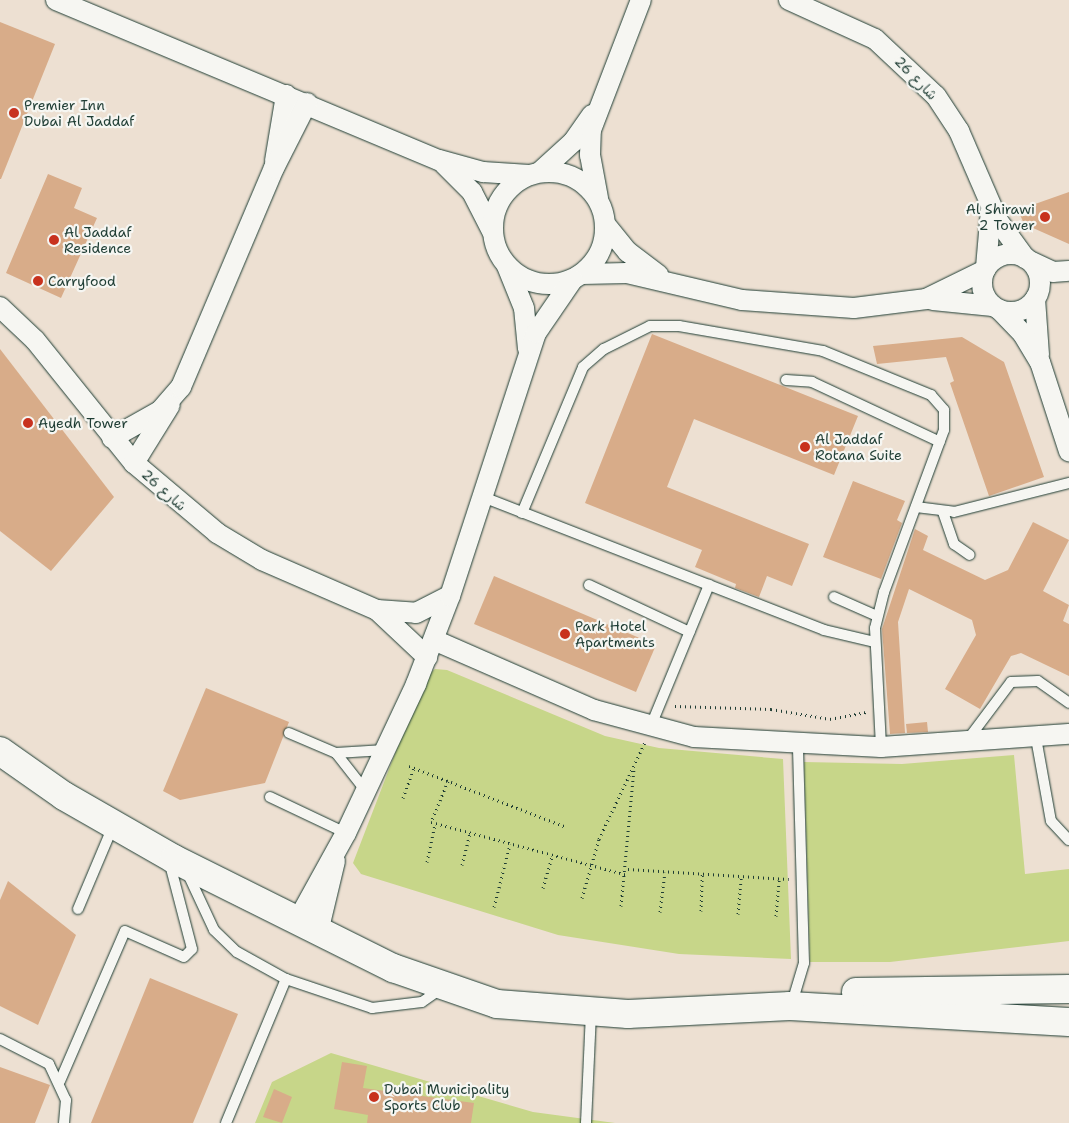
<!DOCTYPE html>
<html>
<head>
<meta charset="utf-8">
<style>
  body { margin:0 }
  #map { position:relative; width:1069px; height:1123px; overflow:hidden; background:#ede0d2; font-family:"Shantell Sans","Playpen Sans Arabic",sans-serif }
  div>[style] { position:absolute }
  .green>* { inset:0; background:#c7d689 }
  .building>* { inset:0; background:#d8ac89 }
  .path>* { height:3px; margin-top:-1.5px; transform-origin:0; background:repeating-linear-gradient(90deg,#1f3d34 0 1px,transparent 0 5px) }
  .roads { filter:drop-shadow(0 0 1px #1f3d34) drop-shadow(0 0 1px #1f3d34) }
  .lane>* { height:10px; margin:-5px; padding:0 5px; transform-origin:5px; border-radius:5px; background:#f6f6f2 }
  .street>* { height:20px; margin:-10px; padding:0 10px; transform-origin:10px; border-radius:10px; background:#f6f6f2 }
  .street>.ring { margin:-10px; padding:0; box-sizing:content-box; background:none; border:20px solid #f6f6f2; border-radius:50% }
  .secondary>* { height:28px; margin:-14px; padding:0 14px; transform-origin:14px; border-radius:14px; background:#f6f6f2 }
  .dots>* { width:14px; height:14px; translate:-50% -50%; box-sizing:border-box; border:2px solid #f6f6f2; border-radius:50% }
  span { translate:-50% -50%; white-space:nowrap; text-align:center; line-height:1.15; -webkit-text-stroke:4.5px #f6f6f2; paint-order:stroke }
  .street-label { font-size:14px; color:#1f3d34 }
  .poi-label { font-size:14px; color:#1f3d34 }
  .left { translate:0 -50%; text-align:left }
  .right { translate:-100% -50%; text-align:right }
</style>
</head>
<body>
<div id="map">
  <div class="green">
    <i style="clip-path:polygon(435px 669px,447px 670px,605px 736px,659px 748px,783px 759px,791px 959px,679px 954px,558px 935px,361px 874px,353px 863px,424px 678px)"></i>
    <i style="clip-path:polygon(1014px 755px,1025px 874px,1069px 869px,1069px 941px,890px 962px,810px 962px,804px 762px,902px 764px)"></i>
    <i style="clip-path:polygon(331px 1053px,533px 1112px,615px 1123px,255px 1123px,272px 1082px)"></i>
  </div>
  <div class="building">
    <i style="clip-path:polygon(0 22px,55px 44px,1px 179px,0 179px)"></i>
    <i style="clip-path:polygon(48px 174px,82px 188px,74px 208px,97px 218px,61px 298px,6px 273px)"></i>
    <i style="clip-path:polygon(1069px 192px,1069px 244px,1024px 224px,1018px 210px)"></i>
    <i style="clip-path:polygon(652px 334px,858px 416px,834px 475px,694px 419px,667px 487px,809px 544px,792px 586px,767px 576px,759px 597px,735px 588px,736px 584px,695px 567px,702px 550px,585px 503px)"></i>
    <i style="clip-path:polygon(962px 337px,1004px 362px,1044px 477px,989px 496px,950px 383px,954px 381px,946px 357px,877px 364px,873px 346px)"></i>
    <i style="clip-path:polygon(0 349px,114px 497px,51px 571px,0 531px)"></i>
    <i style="clip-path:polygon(853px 481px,905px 501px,897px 520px,902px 523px,881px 579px,823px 557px)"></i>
    <i style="clip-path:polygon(1033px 522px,1069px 540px,1043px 591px,1069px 605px,1063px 621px,1069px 624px,1069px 676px,1021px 653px,1011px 656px,980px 709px,945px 689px,976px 635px,972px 620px,909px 589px,898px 622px,905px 733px,890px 734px,882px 629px,915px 529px,928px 536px,923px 550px,985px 580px,1008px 570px)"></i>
    <i style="clip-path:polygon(494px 576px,656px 645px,636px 692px,474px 624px)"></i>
    <i style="clip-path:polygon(206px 688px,289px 722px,265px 783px,180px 800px,163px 791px)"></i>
    <i style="clip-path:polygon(927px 722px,928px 732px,907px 733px,906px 724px)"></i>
    <i style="clip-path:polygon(8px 881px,76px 935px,38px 1025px,0 1006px,0 900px)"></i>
    <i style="clip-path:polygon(150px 978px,238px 1014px,193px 1123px,91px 1123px)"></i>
    <i style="clip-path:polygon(342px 1062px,367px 1066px,363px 1088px,474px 1103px,471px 1123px,367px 1123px,368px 1115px,334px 1109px)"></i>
    <i style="clip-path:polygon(0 1067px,50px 1085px,35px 1123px,0 1123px)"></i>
    <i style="clip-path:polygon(274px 1089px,292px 1097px,282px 1123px,263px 1117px)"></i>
  </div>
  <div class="path">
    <i style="left:675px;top:706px;width:96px;rotate:1.8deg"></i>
    <i style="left:771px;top:709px;width:60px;rotate:9.6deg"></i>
    <i style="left:830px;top:719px;width:37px;rotate:-11deg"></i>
    <i style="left:409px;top:766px;width:168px;rotate:21.2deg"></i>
    <i style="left:448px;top:781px;width:44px;rotate:112.5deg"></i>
    <i style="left:431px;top:822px;width:203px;rotate:15.1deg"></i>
    <i style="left:403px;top:798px;width:32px;rotate:-70deg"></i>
    <i style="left:427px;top:862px;width:40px;rotate:-78deg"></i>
    <i style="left:462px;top:865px;width:32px;rotate:-76deg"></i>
    <i style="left:628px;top:869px;width:161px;rotate:3.6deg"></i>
    <i style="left:543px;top:888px;width:33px;rotate:-74deg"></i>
    <i style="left:582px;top:898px;width:61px;rotate:-73.9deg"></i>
    <i style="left:599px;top:839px;width:107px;rotate:-64.6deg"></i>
    <i style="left:621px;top:906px;width:139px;rotate:-84.6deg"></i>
    <i style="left:494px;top:907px;width:65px;rotate:-75.7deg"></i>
    <i style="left:701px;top:911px;width:37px;rotate:-88deg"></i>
    <i style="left:660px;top:912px;width:40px;rotate:-82.9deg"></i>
    <i style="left:738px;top:914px;width:38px;rotate:-85deg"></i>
    <i style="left:776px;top:916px;width:37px;rotate:-85deg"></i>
  </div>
  <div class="roads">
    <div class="lane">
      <i style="left:786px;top:380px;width:26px;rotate:4deg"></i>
      <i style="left:812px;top:382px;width:141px;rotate:25.1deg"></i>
      <i style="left:483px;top:497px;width:366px;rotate:21.3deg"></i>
      <i style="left:824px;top:630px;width:52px;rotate:13.2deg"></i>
      <i style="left:916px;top:507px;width:38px;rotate:7deg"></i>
      <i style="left:954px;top:512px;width:119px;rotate:-14.2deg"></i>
      <i style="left:943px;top:512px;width:34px;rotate:71deg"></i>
      <i style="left:954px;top:544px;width:19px;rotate:35deg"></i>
      <i style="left:522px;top:513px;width:158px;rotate:-67.3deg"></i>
      <i style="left:583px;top:367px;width:28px;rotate:-41deg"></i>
      <i style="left:604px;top:349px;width:51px;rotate:-26.6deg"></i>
      <i style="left:650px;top:326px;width:29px"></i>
      <i style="left:679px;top:326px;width:146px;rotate:9.8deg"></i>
      <i style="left:823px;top:351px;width:117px;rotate:22.2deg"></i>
      <i style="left:931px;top:395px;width:20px;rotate:49deg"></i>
      <i style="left:944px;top:410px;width:20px;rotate:90deg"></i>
      <i style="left:944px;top:430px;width:173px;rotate:110.3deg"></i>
      <i style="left:884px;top:592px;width:37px;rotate:104deg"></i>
      <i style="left:875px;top:628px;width:119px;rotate:87.1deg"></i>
      <i style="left:589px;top:585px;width:111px;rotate:25deg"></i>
      <i style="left:834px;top:597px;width:47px;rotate:23.8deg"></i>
      <i style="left:650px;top:728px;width:155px;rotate:-67.6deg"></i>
      <i style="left:289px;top:733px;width:51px;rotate:23.1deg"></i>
      <i style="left:336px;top:753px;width:47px;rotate:51.9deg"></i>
      <i style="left:1036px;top:738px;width:84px;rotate:79.8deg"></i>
      <i style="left:1051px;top:821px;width:26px;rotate:47deg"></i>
      <i style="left:966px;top:742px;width:75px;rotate:-53.1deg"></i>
      <i style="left:1011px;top:682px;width:27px;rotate:-2deg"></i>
      <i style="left:1038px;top:681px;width:38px;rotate:35deg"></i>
      <i style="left:336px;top:753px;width:49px;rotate:-3.5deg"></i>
      <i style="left:270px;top:797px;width:84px;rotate:25.3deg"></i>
      <i style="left:187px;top:872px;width:64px;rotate:65deg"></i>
      <i style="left:214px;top:930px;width:32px;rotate:44deg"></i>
      <i style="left:237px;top:952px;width:56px;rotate:28.9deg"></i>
      <i style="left:286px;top:979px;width:91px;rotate:18.6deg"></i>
      <i style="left:372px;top:1008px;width:50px;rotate:-6.8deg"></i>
      <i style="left:422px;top:1002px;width:24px;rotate:-35deg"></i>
      <i style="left:78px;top:909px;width:90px;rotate:-67.1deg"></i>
      <i style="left:792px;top:1003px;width:42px;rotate:-73.3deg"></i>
      <i style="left:804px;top:963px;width:218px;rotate:-91.6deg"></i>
      <i style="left:0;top:1039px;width:55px;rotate:27deg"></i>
      <i style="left:49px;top:1064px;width:40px;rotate:65deg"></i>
      <i style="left:66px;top:1100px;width:23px;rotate:95deg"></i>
      <i style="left:60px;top:1081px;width:163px;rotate:-66.6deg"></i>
      <i style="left:125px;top:931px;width:64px;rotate:23.8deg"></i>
      <i style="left:184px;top:957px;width:11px;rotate:-45deg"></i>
      <i style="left:192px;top:949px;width:91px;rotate:-104.6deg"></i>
      <i style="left:226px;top:1123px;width:156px;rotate:-67.4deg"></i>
      <i style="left:586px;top:1123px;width:110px;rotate:-87.4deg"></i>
    </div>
    <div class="street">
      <i style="left:56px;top:0;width:415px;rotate:22.7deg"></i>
      <i style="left:439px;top:160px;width:46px;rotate:15.3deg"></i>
      <i style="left:483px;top:172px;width:46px;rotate:3.7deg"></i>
      <i style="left:789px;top:0;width:94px;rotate:24.4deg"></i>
      <i style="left:875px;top:39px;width:83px;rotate:43.1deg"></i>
      <i style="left:936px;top:96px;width:42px;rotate:56.7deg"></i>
      <i style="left:959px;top:131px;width:98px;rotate:66.6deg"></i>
      <i style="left:998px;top:221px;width:46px;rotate:53.9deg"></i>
      <i style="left:275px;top:161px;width:67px;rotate:-80.5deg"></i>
      <i style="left:444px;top:164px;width:40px;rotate:45deg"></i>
      <i style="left:472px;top:192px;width:44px;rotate:62.9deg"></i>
      <i class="ring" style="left:493px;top:172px;width:92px;height:92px"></i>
      <i style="left:540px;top:172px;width:45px;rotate:-42.3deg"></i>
      <i style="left:573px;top:142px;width:33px;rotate:-55deg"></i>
      <i style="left:598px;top:198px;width:44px;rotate:-100.5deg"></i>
      <i style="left:590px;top:155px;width:25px;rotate:-88deg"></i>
      <i style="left:591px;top:130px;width:139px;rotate:-69deg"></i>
      <i style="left:605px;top:224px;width:36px;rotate:51deg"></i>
      <i style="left:628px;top:252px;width:38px;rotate:37deg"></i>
      <i class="ring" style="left:982px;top:254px;width:38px;height:38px"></i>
      <i style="left:1032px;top:262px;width:23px;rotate:25deg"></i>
      <i style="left:1053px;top:272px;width:16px;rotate:-4deg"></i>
      <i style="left:507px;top:266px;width:45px;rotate:68deg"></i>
      <i style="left:524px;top:308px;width:41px;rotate:84.4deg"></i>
      <i style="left:986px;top:267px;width:57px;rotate:-85deg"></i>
      <i style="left:582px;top:274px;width:45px;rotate:-1.3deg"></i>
      <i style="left:627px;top:273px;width:118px;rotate:13.2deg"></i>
      <i style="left:742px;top:300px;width:112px;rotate:4.1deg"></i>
      <i style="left:854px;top:308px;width:73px;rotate:-7.1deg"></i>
      <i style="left:926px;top:299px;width:66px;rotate:-26.2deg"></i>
      <i style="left:1035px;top:299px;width:56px;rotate:85.9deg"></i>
      <i style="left:933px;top:300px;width:60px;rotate:5.7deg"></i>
      <i style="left:0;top:307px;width:48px;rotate:43.3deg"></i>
      <i style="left:35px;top:340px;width:158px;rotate:51.2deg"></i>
      <i style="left:134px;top:463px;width:109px;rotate:40.1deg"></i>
      <i style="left:217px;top:533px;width:52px;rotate:31deg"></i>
      <i style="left:262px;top:560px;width:125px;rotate:23.5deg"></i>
      <i style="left:377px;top:610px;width:39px;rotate:4deg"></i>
      <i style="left:416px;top:613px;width:38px;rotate:-27deg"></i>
      <i style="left:1000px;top:310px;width:33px;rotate:46deg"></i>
      <i style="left:1023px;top:334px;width:33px;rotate:59deg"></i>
      <i style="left:1040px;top:362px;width:94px;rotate:72deg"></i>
      <i style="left:112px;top:438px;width:55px;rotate:-29.4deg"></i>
      <i style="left:160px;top:411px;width:32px;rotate:-49deg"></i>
      <i style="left:181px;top:387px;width:238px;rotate:-67deg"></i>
      <i style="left:274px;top:168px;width:73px;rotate:-63.1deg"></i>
      <i style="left:134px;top:463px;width:68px;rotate:-58.2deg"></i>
      <i style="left:377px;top:610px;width:69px;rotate:43.2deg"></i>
      <i style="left:434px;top:640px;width:175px;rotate:23.6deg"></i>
      <i style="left:594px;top:710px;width:104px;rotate:15.1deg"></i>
      <i style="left:694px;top:737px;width:187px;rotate:3.1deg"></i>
      <i style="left:881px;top:747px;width:188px;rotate:-4deg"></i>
      <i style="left:299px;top:918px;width:97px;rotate:-61.1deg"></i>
      <i style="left:346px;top:833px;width:165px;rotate:-64.8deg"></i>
      <i style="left:416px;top:684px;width:94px;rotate:-68.9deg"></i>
      <i style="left:450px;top:596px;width:277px;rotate:-71.9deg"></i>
      <i style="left:536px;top:333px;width:65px;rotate:-55.6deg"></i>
      <i style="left:319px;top:928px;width:69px;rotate:-76.6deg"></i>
    </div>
    <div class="secondary">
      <i style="left:0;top:751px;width:78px;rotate:35.1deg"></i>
      <i style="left:64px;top:796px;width:127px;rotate:29.8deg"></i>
      <i style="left:174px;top:859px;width:245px;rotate:26.5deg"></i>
      <i style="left:393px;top:968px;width:110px;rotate:19.1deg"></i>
      <i style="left:497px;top:1004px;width:131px;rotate:4.4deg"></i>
      <i style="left:628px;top:1014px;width:162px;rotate:-2.8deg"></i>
      <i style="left:790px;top:1006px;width:279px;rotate:3.3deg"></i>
      <i style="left:856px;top:992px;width:213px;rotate:-0.8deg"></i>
    </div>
  </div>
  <div class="dots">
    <i style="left:14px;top:113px;background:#c8321e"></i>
    <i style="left:1045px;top:217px;background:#c8321e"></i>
    <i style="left:54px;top:240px;background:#c8321e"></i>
    <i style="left:38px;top:281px;background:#c8321e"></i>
    <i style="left:28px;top:423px;background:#c8321e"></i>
    <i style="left:805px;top:447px;background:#c8321e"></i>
    <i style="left:565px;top:634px;background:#c8321e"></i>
    <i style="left:374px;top:1097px;background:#c8321e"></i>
  </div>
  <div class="street-label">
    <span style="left:916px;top:78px;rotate:46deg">شارع 26</span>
    <span style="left:164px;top:490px;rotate:42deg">شارع 26</span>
  </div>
  <div class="poi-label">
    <span class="left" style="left:24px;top:113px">Premier Inn<br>Dubai Al Jaddaf</span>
    <span class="right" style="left:1035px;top:217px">Al Shirawi<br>2 Tower</span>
    <span class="left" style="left:64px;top:240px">Al Jaddaf<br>Residence</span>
    <span class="left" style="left:48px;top:281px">Carryfood</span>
    <span class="left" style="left:38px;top:423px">Ayedh Tower</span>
    <span class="left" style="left:815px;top:447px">Al Jaddaf<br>Rotana Suite</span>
    <span class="left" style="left:575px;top:634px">Park Hotel<br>Apartments</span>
    <span class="left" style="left:384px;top:1097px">Dubai Municipality<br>Sports Club</span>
  </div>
</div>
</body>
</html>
